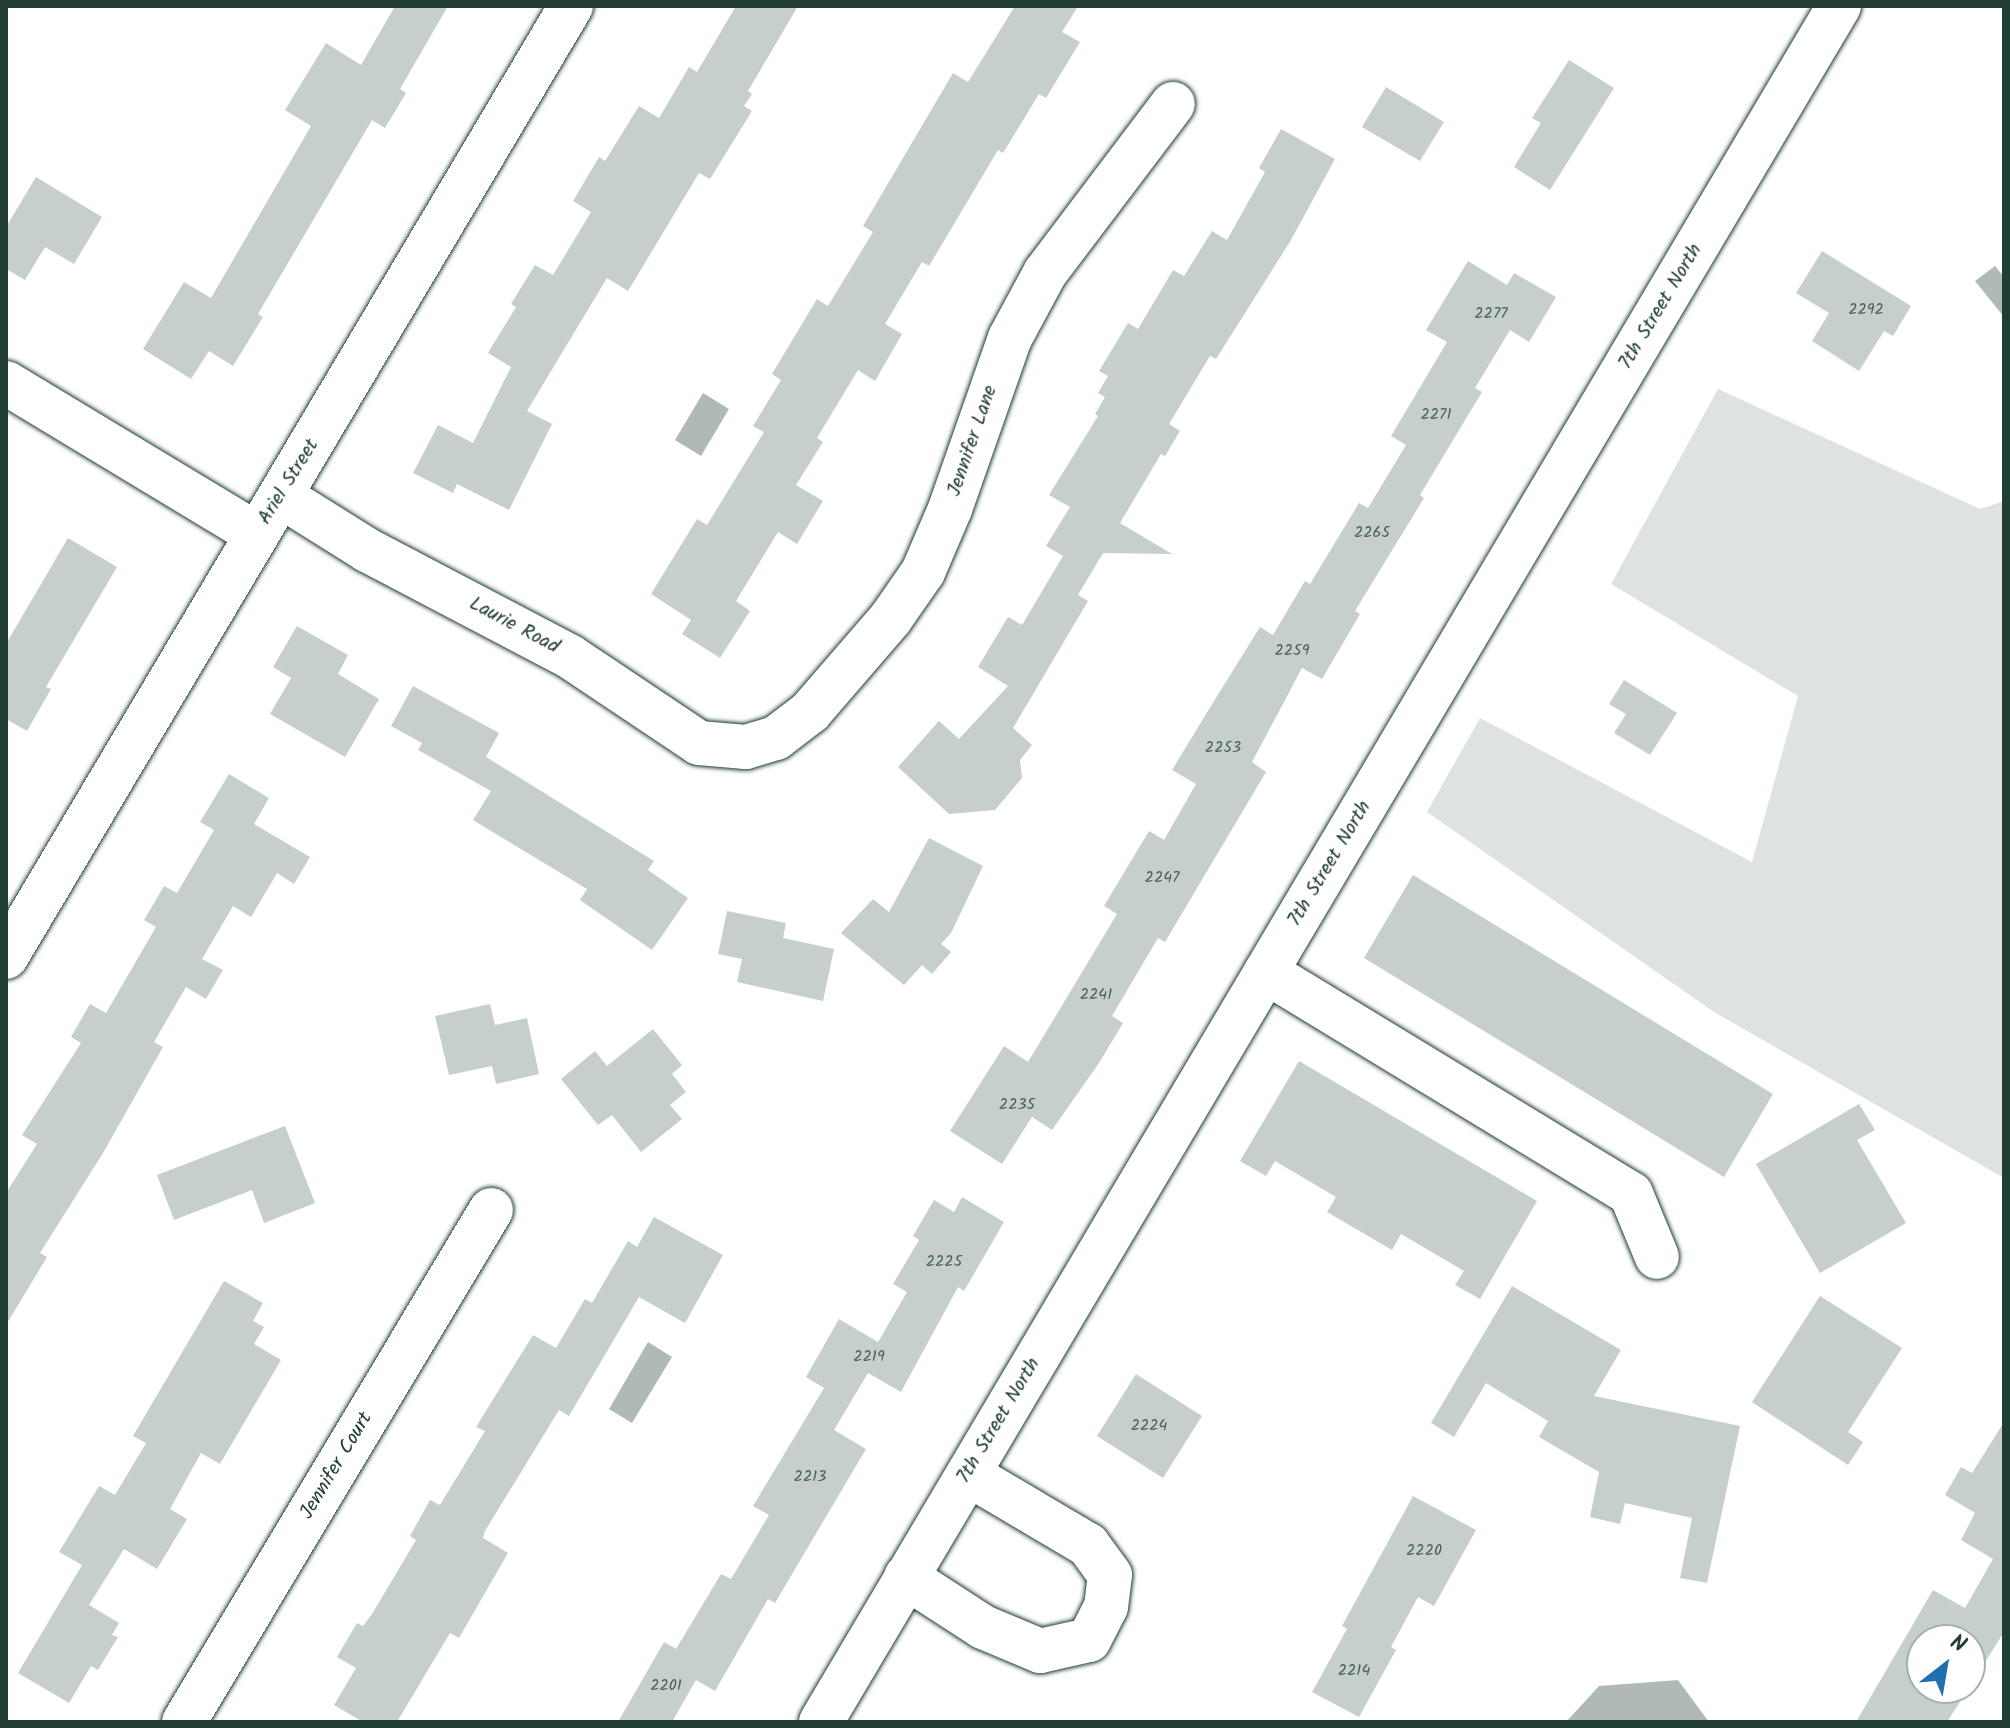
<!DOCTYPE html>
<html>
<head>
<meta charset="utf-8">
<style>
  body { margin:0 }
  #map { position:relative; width:2010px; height:1728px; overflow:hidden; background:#fff; font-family:Kalam,sans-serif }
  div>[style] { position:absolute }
  .green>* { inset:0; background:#dee3e2 }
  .water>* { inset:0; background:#afbab7 }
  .building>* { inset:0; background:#c7cfcc }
  .roads { filter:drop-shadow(0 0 2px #1f3d34) drop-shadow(0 0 2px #1f3d34) }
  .minor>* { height:44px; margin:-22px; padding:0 22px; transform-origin:22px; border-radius:22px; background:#fff }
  span { translate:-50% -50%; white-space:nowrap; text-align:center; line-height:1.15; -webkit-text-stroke:7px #fff; paint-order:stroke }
  .number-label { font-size:16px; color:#49625a }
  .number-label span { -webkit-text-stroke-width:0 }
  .street-label { font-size:20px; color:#1f3d34 }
  .frame { position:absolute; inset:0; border:8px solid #1f3d34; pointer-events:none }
  .north { position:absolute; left:1906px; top:1624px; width:80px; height:80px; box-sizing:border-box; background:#fff; border:2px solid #a5b1ae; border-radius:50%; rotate:31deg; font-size:22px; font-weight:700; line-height:32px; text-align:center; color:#1f3d34 }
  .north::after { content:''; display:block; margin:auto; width:28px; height:36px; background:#1f6fb2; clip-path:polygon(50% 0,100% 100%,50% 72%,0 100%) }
</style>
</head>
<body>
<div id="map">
  <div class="green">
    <i style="clip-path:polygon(1718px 389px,1980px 509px,2004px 501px,2004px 1178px,1714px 1012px,1427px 812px,1480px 718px,1752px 862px,1798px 696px,1611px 584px)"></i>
  </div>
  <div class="water">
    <i style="clip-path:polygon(1995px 266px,2004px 277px,2004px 317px,1975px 281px)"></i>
    <i style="clip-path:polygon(703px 393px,729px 409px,701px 456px,675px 440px)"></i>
    <i style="clip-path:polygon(648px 1342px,672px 1357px,632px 1423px,609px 1409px)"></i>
    <i style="clip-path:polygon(1678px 1680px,1709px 1722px,1566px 1722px,1599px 1686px)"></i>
  </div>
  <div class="building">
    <i style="clip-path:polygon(395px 6px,448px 6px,400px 89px,406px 93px,385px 128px,372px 120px,258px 314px,263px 317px,233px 366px,209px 351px,191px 379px,143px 349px,184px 282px,211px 298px,311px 126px,285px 110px,326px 43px,361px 65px)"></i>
    <i style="clip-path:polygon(736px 6px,798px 6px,748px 91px,752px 94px,744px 106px,752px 111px,710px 179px,699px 173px,628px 291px,607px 278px,527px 411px,552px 424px,509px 510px,457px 484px,453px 493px,413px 473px,438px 425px,473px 443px,511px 367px,488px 353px,516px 307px,511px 304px,535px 265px,553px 275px,591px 212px,573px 201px,599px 157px,605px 161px,639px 106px,659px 118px,689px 67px,697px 72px)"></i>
    <i style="clip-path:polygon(1015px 6px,1078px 6px,1062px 32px,1080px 42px,1046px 98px,1039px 94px,1003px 153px,998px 150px,929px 266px,922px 262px,885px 324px,902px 334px,875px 381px,858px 370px,817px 438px,823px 442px,796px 485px,823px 501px,797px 544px,778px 532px,736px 601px,750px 611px,720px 658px,682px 634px,691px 620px,651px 594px,697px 519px,707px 525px,764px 432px,753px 426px,781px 380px,772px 374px,817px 299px,828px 306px,873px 232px,863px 226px,953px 73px,968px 82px)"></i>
    <i style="clip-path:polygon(1569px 60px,1614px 88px,1550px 190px,1514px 167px,1541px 123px,1532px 118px)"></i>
    <i style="clip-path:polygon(1386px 87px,1444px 122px,1420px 161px,1362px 127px)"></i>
    <i style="clip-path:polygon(1281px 129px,1335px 159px,1291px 240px,1216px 359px,1210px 356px,1169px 424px,1180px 431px,1165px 456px,1161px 454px,1120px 523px,1172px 554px,1103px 553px,1078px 595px,1088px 601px,1013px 728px,1032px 745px,1020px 760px,1022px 778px,995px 810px,949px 814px,898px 767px,939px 721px,959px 739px,1008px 686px,978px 667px,1008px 617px,1022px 625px,1063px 556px,1046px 546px,1070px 507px,1049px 495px,1098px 416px,1095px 414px,1105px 397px,1098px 393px,1108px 376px,1099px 371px,1128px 323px,1138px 329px,1173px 270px,1184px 276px,1212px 231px,1227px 240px,1265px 172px,1259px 168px)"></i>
    <i style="clip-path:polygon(36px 177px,102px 217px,74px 264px,45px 247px,25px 280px,6px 269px,6px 227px)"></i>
    <i style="clip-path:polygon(1822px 251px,1911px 306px,1893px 336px,1884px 331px,1859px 371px,1812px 341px,1829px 313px,1796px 293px)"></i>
    <i style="clip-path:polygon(1468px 261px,1507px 285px,1514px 273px,1556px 297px,1529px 342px,1510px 330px,1475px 388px,1482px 392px,1420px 495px,1424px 498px,1355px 611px,1360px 614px,1322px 679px,1302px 668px,1252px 762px,1266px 772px,1165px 942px,1158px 938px,1112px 1016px,1123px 1023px,1099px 1063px,1052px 1130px,1032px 1117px,1002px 1164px,950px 1131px,1004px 1046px,1028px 1062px,1117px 914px,1104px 906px,1149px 831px,1164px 840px,1196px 784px,1172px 770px,1214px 701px,1260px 627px,1273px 635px,1305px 581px,1310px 584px,1359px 503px,1368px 508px,1406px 445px,1391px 436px,1447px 342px,1426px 330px)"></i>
    <i style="clip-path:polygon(68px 538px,117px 567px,46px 687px,51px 689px,27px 731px,6px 719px,6px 644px)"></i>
    <i style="clip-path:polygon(297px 626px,348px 655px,338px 674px,379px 699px,345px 757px,270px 714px,291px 678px,273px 667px)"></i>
    <i style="clip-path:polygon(1624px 680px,1677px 713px,1650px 755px,1614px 733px,1626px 714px,1609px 704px)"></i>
    <i style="clip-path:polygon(413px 686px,499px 733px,486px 757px,654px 861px,648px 870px,688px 898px,652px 950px,580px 900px,587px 889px,473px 820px,491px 791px,418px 750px,422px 743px,391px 726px)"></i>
    <i style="clip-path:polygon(229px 774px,269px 798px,254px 824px,310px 857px,294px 884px,277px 873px,251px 917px,233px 906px,202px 959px,223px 970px,206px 999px,186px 987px,154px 1042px,163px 1047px,103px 1153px,40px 1253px,47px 1257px,6px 1325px,6px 1193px,37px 1144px,22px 1135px,81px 1043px,71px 1037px,90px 1004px,106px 1013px,156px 927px,144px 920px,164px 886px,177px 893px,214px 830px,200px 822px)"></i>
    <i style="clip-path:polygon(929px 838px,983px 866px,951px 933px,941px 944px,951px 952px,932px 974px,922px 965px,904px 985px,841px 933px,873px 899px,889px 912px)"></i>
    <i style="clip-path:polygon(1413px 875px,1773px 1094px,1724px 1177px,1364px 958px)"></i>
    <i style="clip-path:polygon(727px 911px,786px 923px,783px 938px,834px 949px,823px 1001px,737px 982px,742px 959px,718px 954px)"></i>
    <i style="clip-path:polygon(490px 1004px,495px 1025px,527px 1018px,539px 1074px,496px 1084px,492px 1066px,449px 1075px,435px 1016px)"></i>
    <i style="clip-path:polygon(653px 1029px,682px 1065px,672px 1074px,686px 1092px,670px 1105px,682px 1119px,641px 1152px,612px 1115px,598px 1125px,561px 1079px,595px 1051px,607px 1066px)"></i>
    <i style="clip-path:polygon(1299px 1061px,1537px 1201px,1480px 1299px,1455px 1285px,1464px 1271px,1401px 1234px,1392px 1250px,1327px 1212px,1336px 1197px,1275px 1161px,1266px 1176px,1240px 1161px)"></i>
    <i style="clip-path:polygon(1859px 1104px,1875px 1130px,1857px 1140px,1906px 1223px,1820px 1273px,1756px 1164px)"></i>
    <i style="clip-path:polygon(285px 1126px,315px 1203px,264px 1223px,252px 1190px,174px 1220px,157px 1175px)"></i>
    <i style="clip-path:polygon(962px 1197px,1004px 1222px,964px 1291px,958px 1287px,901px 1392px,868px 1373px,834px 1430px,866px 1449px,775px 1603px,768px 1599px,715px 1691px,696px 1680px,672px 1722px,618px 1722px,664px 1642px,676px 1649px,721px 1574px,731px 1579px,769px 1515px,753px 1506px,824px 1388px,806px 1377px,839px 1319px,878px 1342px,907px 1292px,893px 1284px,919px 1240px,913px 1236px,934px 1200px,954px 1212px)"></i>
    <i style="clip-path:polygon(654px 1217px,723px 1255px,685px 1323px,639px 1297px,569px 1416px,559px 1410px,485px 1531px,483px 1538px,508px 1553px,459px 1638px,450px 1633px,397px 1722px,363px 1722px,334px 1705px,356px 1668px,337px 1657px,357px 1623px,363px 1626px,372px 1614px,416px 1540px,410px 1536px,430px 1500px,440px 1505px,485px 1431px,476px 1427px,533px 1335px,556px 1348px,585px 1299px,592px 1303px,628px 1241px,637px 1247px)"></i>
    <i style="clip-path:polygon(224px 1281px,263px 1303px,253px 1321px,264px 1327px,254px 1344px,281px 1360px,220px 1464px,201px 1453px,170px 1509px,187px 1519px,157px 1569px,124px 1549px,89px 1605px,119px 1623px,112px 1635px,118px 1637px,98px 1670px,91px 1666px,69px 1703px,18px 1673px,82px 1565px,59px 1552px,99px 1486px,115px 1495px,146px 1443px,133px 1436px)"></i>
    <i style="clip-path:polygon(1512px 1286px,1621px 1350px,1594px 1396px,1740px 1426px,1707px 1583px,1680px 1578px,1692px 1518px,1625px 1503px,1620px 1524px,1590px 1517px,1599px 1472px,1539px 1437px,1548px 1421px,1486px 1383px,1454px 1437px,1431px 1423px)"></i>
    <i style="clip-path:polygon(1820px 1296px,1902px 1348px,1848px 1432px,1863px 1442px,1848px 1465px,1752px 1402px)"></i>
    <i style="clip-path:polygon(1136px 1374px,1202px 1416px,1163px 1478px,1097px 1436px)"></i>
    <i style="clip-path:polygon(2004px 1422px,2004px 1632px,1970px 1686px,1970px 1640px,1922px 1640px,1922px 1688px,1969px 1688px,1947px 1722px,1856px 1722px,1933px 1590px,1965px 1608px,1993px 1559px,1961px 1540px,1975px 1513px,1945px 1495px,1961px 1467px,1972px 1473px)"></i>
    <i style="clip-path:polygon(1413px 1496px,1476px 1530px,1434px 1606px,1418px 1597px,1391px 1647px,1396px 1650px,1359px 1717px,1312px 1692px,1347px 1629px,1342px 1626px)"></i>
  </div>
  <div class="roads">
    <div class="minor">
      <i style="left:6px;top:383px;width:292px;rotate:31.1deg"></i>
      <i style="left:281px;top:496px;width:102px;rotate:32.1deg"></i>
      <i style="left:367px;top:550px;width:228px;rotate:27.7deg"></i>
      <i style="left:569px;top:656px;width:156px;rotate:33.8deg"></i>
      <i style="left:699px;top:743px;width:47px;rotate:4.9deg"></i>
      <i style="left:746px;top:747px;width:31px;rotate:-17deg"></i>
      <i style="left:776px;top:738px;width:43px;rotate:-37.4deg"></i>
      <i style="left:810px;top:712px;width:124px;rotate:-49.2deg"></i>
      <i style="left:891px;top:618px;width:56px;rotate:-55.2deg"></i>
      <i style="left:923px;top:572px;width:69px;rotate:-66.8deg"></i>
      <i style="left:950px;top:509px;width:181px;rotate:-70.7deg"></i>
      <i style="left:1010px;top:338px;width:74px;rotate:-61.7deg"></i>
      <i style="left:1045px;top:273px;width:212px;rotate:-52.9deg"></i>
      <i style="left:6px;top:957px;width:1106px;rotate:-59.28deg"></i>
      <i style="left:1266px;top:972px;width:427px;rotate:31.3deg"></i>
      <i style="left:1631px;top:1194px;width:68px;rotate:67.6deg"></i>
      <i style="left:906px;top:1577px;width:92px;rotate:33deg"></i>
      <i style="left:983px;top:1627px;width:62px;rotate:22.8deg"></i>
      <i style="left:1040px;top:1651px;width:50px;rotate:-12.7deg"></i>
      <i style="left:1089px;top:1640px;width:37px;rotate:-63deg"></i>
      <i style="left:1106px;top:1607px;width:32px;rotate:-83deg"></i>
      <i style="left:1110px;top:1575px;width:37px;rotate:-126deg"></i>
      <i style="left:1088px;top:1545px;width:139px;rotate:-149.4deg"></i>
      <i style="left:184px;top:1722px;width:597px;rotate:-59.05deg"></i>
      <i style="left:821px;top:1722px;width:1995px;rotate:-59.32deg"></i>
    </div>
  </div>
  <div class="number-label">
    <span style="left:1866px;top:310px">2292</span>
    <span style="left:1491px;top:314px">2277</span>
    <span style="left:1436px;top:415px">2271</span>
    <span style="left:1372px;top:533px">2265</span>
    <span style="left:1292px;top:651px">2259</span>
    <span style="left:1223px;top:748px">2253</span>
    <span style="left:1162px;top:878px">2247</span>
    <span style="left:1096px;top:995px">2241</span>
    <span style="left:1017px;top:1105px">2235</span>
    <span style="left:944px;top:1262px">2225</span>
    <span style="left:869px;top:1357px">2219</span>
    <span style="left:1149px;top:1426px">2224</span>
    <span style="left:810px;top:1477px">2213</span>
    <span style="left:1424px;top:1551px">2220</span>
    <span style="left:1354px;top:1671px">2214</span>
    <span style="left:666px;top:1686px">2201</span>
  </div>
  <div class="street-label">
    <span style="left:1661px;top:307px;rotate:-59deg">7th Street North</span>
    <span style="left:973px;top:441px;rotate:-71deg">Jennifer Lane</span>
    <span style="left:289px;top:482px;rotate:-58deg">Ariel Street</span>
    <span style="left:514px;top:626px;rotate:28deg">Laurie Road</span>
    <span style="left:1330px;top:864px;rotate:-59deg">7th Street North</span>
    <span style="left:999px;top:1421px;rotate:-59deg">7th Street North</span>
    <span style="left:337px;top:1466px;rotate:-59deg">Jennifer Court</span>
  </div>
  <div class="frame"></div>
  <div class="north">N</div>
</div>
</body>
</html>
